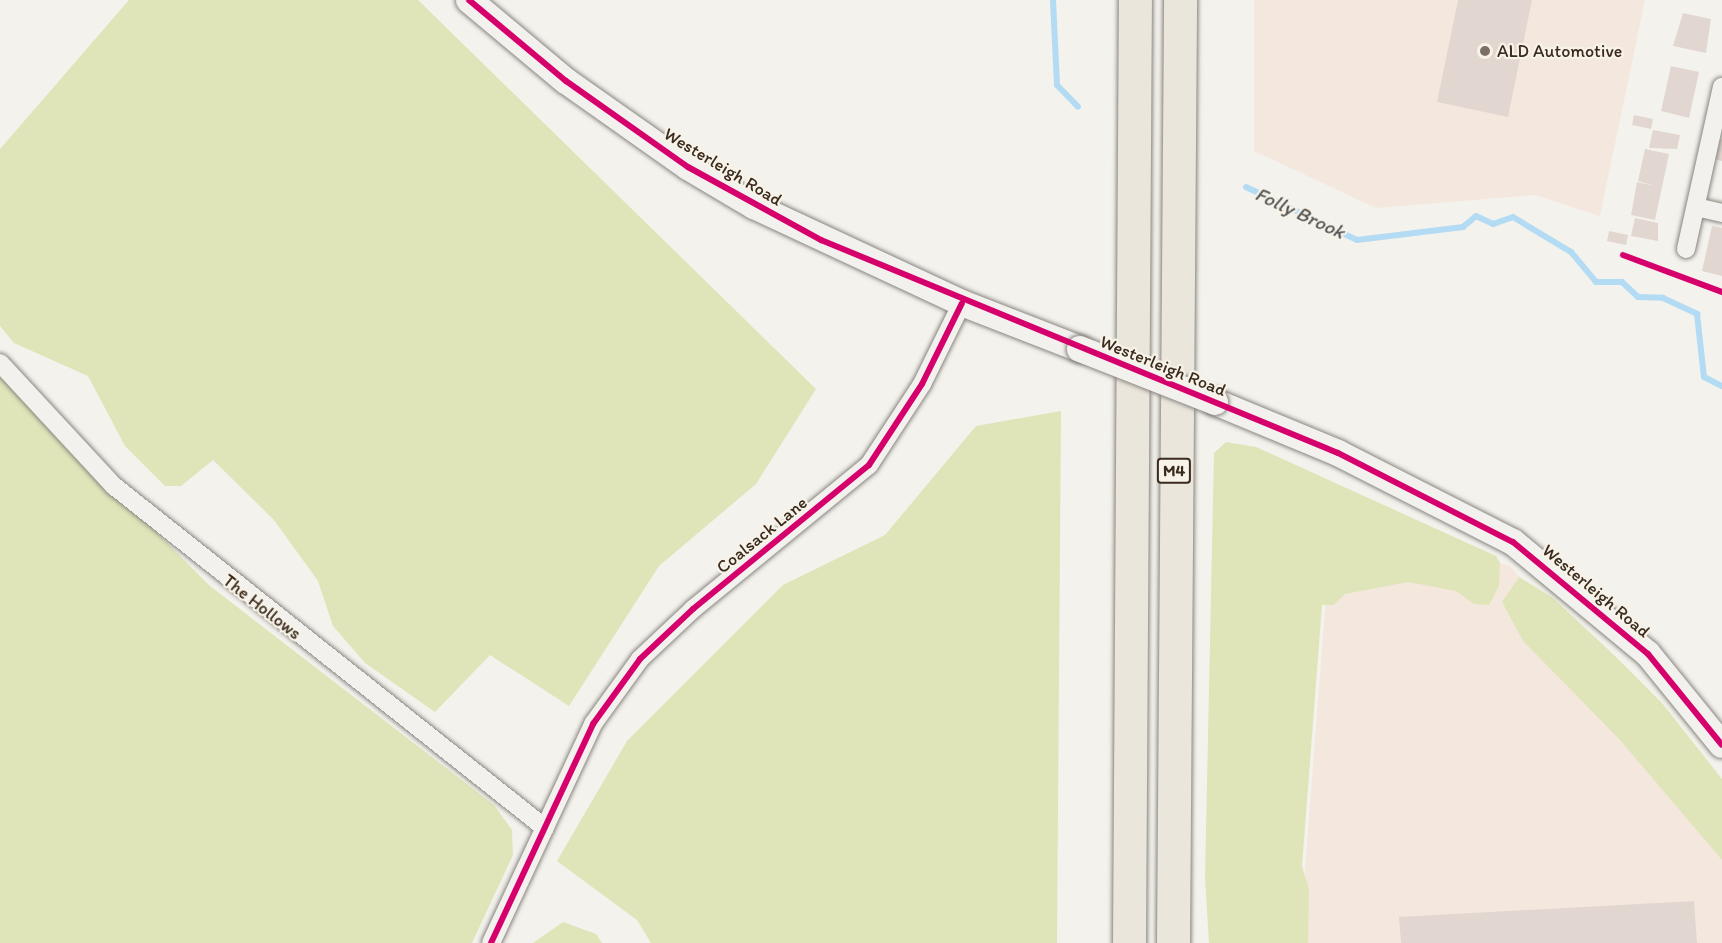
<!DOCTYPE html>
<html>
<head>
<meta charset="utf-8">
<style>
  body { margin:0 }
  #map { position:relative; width:1722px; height:943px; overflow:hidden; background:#f4f2ec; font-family:Itim,sans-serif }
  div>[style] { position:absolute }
  .built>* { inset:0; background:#f4e8de }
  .green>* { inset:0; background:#dfe5b8 }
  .stream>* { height:6px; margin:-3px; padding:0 3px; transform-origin:3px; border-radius:3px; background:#b3dbf4 }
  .building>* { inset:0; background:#e2d6d0 }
  .roads { filter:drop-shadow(0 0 2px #898580) drop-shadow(0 0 2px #898580) }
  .street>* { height:18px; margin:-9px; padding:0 9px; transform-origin:9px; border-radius:9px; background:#f2f1ed }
  .secondary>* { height:26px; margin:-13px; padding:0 13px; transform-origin:13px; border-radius:13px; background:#f2f1ed }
  .highway>* { height:33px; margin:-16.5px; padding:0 16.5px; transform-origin:16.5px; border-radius:16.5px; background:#ebe6db }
  .bridges { filter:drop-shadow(0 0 2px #898580) drop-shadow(0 0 2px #898580) }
  .secondary-bridge>* { height:26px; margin:-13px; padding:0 13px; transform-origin:13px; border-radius:13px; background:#f2f1ed }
  .cycleway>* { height:6px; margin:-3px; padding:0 3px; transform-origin:3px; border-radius:3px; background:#d6006c }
  .dots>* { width:16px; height:16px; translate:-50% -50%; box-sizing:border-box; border:3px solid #f7f3e8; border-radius:50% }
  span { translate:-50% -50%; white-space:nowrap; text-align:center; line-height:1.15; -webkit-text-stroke:4.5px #f7f3e8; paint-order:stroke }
  .shield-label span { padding:2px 4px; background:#f7f3e8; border:2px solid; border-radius:4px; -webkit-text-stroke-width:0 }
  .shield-label { font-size:16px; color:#3b2a1e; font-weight:700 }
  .poi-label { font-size:18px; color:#3b2a1e }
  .left { translate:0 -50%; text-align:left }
  .street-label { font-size:18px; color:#3b2a1e }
  .water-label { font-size:20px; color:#525454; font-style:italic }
</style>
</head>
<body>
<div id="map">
  <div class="built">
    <i style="clip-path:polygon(1254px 0,1645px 0,1600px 216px,1535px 195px,1376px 208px,1254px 151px)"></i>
    <i style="clip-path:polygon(1333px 506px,1510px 566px,1722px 811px,1722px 943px,1308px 943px,1304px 884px)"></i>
  </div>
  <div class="green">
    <i style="clip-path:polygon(129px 0,418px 0,816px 389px,756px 484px,659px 566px,569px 706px,490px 655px,435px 712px,365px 663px,333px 626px,318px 581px,274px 520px,213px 460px,181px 486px,165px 486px,125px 446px,88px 376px,14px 343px,0 326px,0 149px)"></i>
    <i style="clip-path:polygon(0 376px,210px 586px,494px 805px,512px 830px,513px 855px,472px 943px,0 943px)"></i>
    <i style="clip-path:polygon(1061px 411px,1057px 943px,651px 943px,637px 920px,557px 861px,627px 741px,783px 585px,885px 535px,976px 426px)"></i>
    <i style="clip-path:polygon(1226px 442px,1256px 447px,1496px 556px,1500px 563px,1499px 586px,1489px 605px,1474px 604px,1456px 591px,1408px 582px,1345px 594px,1334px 605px,1322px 605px,1302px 866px,1309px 889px,1308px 943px,1209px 943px,1205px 878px,1214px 453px)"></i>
    <i style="clip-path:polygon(1519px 577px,1553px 598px,1614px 655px,1662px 703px,1722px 779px,1722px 860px,1620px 740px,1523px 641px,1502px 602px)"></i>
    <i style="clip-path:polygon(563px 922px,596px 934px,602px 943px,533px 943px)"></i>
  </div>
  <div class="stream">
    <i style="left:1053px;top:0;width:85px;rotate:87.3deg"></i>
    <i style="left:1057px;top:85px;width:30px;rotate:46deg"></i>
    <i style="left:1246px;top:187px;width:123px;rotate:25.5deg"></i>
    <i style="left:1357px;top:240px;width:107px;rotate:-7deg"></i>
    <i style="left:1463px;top:227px;width:17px;rotate:-40deg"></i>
    <i style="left:1476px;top:216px;width:19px;rotate:25deg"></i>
    <i style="left:1493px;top:224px;width:21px;rotate:-19deg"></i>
    <i style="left:1513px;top:217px;width:68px;rotate:31.1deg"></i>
    <i style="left:1571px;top:252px;width:39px;rotate:50deg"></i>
    <i style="left:1596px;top:282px;width:26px"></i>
    <i style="left:1622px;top:282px;width:22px;rotate:43deg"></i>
    <i style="left:1638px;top:297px;width:25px;rotate:2deg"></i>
    <i style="left:1663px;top:298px;width:38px;rotate:25deg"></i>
    <i style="left:1697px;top:314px;width:63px;rotate:83.7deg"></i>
    <i style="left:1704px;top:377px;width:20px;rotate:27deg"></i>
  </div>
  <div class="building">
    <i style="clip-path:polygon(1458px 0,1532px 0,1508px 117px,1437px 102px)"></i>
    <i style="clip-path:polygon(1683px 13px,1711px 19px,1706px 53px,1673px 46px)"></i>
    <i style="clip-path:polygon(1671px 66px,1699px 72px,1689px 118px,1661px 111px)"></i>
    <i style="clip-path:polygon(1634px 115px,1653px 119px,1651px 129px,1632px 125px)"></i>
    <i style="clip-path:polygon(1653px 130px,1680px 135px,1677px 149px,1649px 148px)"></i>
    <i style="clip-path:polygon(1717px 138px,1722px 139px,1722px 161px,1713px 159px)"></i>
    <i style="clip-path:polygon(1645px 149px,1669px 154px,1655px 220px,1631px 215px,1637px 182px,1655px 186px,1638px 181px)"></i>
    <i style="clip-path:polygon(1635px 218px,1658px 223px,1658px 241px,1631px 236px)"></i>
    <i style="clip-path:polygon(1712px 226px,1722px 228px,1722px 276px,1702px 271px)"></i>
    <i style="clip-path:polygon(1609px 231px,1628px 235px,1626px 245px,1607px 241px)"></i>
    <i style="clip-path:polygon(1694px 901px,1697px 943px,1401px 943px,1399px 917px)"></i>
  </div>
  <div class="roads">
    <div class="street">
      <i style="left:1696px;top:207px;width:27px;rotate:13deg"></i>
      <i style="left:1686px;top:249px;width:166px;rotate:-77.5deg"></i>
      <i style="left:0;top:363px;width:168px;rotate:47.2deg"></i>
      <i style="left:114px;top:486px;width:550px;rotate:38.43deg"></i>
      <i style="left:491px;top:943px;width:242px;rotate:-65deg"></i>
      <i style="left:593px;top:724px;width:80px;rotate:-54.1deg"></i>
      <i style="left:640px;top:659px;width:73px;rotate:-43.3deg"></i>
      <i style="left:693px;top:609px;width:227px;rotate:-39.3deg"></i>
      <i style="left:869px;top:465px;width:97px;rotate:-56.8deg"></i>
      <i style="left:922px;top:384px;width:90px;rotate:-63.7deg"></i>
    </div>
    <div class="secondary">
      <i style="left:469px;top:0;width:126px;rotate:39.9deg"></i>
      <i style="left:566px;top:81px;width:149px;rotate:35.2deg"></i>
      <i style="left:688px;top:167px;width:77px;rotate:30.6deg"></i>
      <i style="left:754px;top:206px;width:230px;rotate:25deg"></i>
      <i style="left:962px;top:303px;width:127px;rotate:21.3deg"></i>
      <i style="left:1215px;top:402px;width:133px;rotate:22.5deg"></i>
      <i style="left:1338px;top:453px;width:196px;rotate:27deg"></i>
      <i style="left:1513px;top:542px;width:175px;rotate:39.7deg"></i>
      <i style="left:1648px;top:654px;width:117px;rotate:50.9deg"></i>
    </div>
    <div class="highway">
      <i style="left:1129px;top:943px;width:943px;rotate:-89.64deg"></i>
      <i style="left:1173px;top:943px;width:943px;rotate:-89.57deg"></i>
    </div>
  </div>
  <div class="bridges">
    <div class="secondary-bridge">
      <i style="left:1080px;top:349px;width:145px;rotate:21.4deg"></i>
    </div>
  </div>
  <div class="cycleway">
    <i style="left:469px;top:0;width:126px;rotate:39.9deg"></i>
    <i style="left:566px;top:81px;width:149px;rotate:35.2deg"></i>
    <i style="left:688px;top:167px;width:152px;rotate:28.8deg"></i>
    <i style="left:821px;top:240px;width:559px;rotate:22.39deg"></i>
    <i style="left:1338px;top:453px;width:196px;rotate:27deg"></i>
    <i style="left:1513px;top:542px;width:175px;rotate:39.7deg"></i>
    <i style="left:1648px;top:654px;width:117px;rotate:50.9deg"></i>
    <i style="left:1623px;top:255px;width:106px;rotate:20.5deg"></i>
    <i style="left:491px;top:943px;width:242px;rotate:-65deg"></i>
    <i style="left:593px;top:724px;width:80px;rotate:-54.1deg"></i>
    <i style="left:640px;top:659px;width:73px;rotate:-43.3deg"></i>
    <i style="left:693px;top:609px;width:227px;rotate:-39.3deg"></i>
    <i style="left:869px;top:465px;width:97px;rotate:-56.8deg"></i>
    <i style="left:922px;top:384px;width:90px;rotate:-63.7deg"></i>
  </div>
  <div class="dots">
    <i style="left:1485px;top:51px;background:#7c7066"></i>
  </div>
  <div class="shield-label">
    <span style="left:1174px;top:471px">M4</span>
  </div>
  <div class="poi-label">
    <span class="left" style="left:1497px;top:51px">ALD Automotive</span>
  </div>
  <div class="street-label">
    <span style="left:723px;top:167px;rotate:31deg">Westerleigh Road</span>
    <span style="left:1163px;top:366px;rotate:22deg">Westerleigh Road</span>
    <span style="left:762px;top:535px;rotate:-39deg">Coalsack Lane</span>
    <span style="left:1596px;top:591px;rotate:40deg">Westerleigh Road</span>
    <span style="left:262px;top:607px;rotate:38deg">The Hollows</span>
  </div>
  <div class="water-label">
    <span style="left:1300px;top:213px;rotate:25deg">Folly Brook</span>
  </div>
</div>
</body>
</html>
